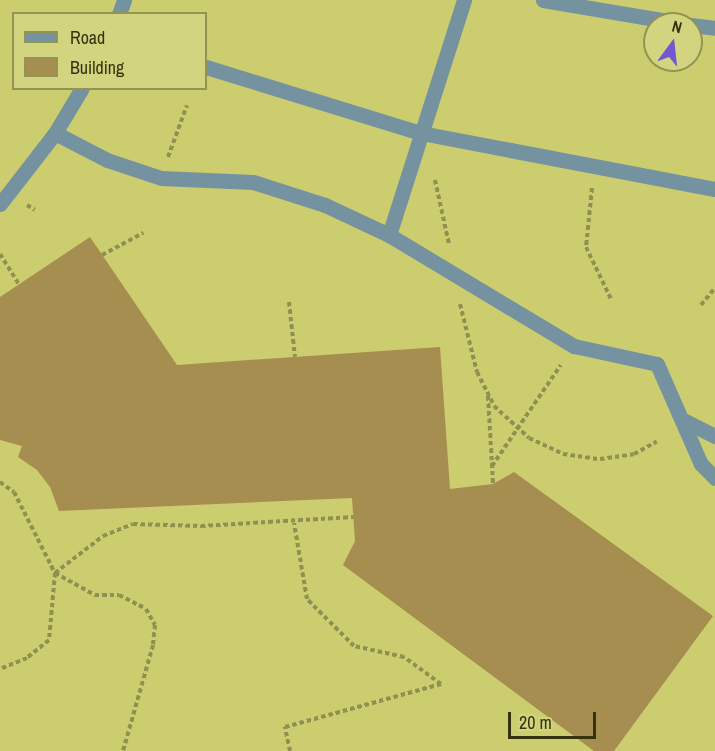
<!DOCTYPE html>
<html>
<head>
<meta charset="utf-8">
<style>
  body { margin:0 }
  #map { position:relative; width:715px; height:751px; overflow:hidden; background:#d3d47f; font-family:"Archivo Narrow",sans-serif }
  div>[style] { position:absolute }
  .built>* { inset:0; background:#cccd6e }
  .building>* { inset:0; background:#a58e50 }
  .path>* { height:4px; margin-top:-2px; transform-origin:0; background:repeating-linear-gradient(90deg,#909050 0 4.5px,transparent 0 7.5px) }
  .service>* { height:15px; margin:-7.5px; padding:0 7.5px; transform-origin:7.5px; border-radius:7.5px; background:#7592a0 }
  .minor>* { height:15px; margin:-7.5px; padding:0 7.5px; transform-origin:7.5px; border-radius:7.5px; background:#7592a0 }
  span { translate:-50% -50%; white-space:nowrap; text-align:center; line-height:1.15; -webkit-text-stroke:6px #d3d47f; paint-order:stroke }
  .legend { position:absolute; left:12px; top:12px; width:195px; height:78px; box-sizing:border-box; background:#d3d47f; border:2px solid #939452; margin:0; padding:8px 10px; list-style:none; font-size:18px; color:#33330f }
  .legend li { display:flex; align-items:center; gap:12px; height:30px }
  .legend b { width:30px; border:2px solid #939452 }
  .north { position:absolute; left:643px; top:12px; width:60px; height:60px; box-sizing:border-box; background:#d3d47f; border:2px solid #939452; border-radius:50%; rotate:15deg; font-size:16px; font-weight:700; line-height:24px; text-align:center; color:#33330f }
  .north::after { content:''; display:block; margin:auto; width:21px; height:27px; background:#7157d0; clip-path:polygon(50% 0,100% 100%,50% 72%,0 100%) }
  .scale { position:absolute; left:508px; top:712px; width:88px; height:27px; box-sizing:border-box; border:3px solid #33330f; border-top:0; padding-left:8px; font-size:18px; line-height:21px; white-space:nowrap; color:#33330f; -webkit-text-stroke:4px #d3d47f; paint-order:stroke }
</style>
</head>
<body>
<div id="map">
  <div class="built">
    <i style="clip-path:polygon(evenodd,0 0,715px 0,715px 751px,0 751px,0 0,14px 14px,206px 14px,206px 88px,14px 88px,14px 14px,0 0,655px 24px,691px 24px,691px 60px,655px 60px,655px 24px)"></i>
  </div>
  <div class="building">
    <i style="clip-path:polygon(90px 237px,177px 365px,440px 347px,450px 489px,493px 484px,514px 472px,713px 616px,614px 751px,594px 751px,343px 565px,355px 541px,352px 498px,59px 511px,50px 487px,37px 470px,18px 457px,22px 446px,0 440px,0 297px)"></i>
  </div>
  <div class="path">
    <i style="left:168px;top:157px;width:55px;rotate:-69.9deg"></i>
    <i style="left:435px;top:180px;width:66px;rotate:77.7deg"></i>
    <i style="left:592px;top:188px;width:59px;rotate:95.8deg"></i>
    <i style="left:586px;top:247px;width:58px;rotate:64.3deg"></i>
    <i style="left:27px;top:205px;width:9px;rotate:32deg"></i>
    <i style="left:0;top:254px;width:36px;rotate:58deg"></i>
    <i style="left:102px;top:255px;width:47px;rotate:-28.2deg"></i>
    <i style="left:289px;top:302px;width:55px;rotate:83.8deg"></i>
    <i style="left:460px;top:304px;width:70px;rotate:76deg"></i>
    <i style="left:477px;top:372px;width:38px;rotate:63deg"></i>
    <i style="left:494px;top:406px;width:47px;rotate:42.4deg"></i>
    <i style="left:529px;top:438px;width:38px;rotate:25deg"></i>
    <i style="left:563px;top:454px;width:37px;rotate:8deg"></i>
    <i style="left:600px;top:459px;width:34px;rotate:-8deg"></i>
    <i style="left:634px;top:454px;width:26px;rotate:-29deg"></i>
    <i style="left:701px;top:305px;width:22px;rotate:-51deg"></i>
    <i style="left:488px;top:396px;width:88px;rotate:86.7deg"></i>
    <i style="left:492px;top:466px;width:122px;rotate:-55.7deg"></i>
    <i style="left:0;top:482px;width:17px;rotate:36deg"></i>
    <i style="left:14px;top:492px;width:91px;rotate:63.2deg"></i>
    <i style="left:55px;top:573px;width:67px;rotate:95.1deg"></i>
    <i style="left:49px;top:640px;width:28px;rotate:141deg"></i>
    <i style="left:27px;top:658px;width:29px;rotate:158deg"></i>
    <i style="left:55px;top:573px;width:61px;rotate:-37.6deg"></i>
    <i style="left:103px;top:536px;width:32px;rotate:-22deg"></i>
    <i style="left:133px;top:524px;width:68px;rotate:1.7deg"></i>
    <i style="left:201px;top:526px;width:153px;rotate:-3.4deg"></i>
    <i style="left:55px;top:573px;width:46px;rotate:28.8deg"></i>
    <i style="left:95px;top:595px;width:24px"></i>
    <i style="left:119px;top:595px;width:30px;rotate:27deg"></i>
    <i style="left:146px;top:609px;width:18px;rotate:61deg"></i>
    <i style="left:155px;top:625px;width:20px;rotate:96deg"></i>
    <i style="left:153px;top:645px;width:110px;rotate:105.8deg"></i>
    <i style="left:290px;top:751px;width:25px;rotate:-102deg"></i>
    <i style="left:285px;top:727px;width:162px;rotate:-15.4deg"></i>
    <i style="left:441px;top:684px;width:46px;rotate:-143.9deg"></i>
    <i style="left:404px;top:657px;width:51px;rotate:-167.6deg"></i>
    <i style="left:354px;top:646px;width:66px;rotate:-135deg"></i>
    <i style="left:307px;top:599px;width:77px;rotate:-99.7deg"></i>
  </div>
  <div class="service">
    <i style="left:543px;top:0;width:144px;rotate:9.6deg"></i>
    <i style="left:119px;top:14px;width:15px;rotate:-70deg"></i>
    <i style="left:691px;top:25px;width:24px;rotate:7deg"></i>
    <i style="left:206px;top:67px;width:225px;rotate:17.1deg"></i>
    <i style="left:421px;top:133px;width:299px;rotate:10.8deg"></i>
    <i style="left:55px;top:133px;width:59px;rotate:27.4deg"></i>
    <i style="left:107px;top:160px;width:57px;rotate:18.4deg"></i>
    <i style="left:161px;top:178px;width:92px;rotate:2.5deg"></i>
    <i style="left:253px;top:182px;width:76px;rotate:17.7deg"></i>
    <i style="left:325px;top:205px;width:71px;rotate:25.1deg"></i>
    <i style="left:389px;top:235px;width:216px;rotate:31deg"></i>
    <i style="left:574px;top:346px;width:85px;rotate:12.2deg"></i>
    <i style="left:0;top:204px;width:90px;rotate:-52.2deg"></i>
    <i style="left:55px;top:133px;width:52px;rotate:-59deg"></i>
    <i style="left:389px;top:235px;width:247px;rotate:-72.3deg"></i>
  </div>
  <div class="minor">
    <i style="left:657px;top:364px;width:109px;rotate:66.3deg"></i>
    <i style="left:701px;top:464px;width:20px;rotate:45deg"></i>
    <i style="left:685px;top:421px;width:34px;rotate:27deg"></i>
  </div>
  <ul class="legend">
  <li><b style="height:8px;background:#7592a0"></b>Road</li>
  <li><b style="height:16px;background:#a58e50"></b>Building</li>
  </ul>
  <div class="north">N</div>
  <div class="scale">20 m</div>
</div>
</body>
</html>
